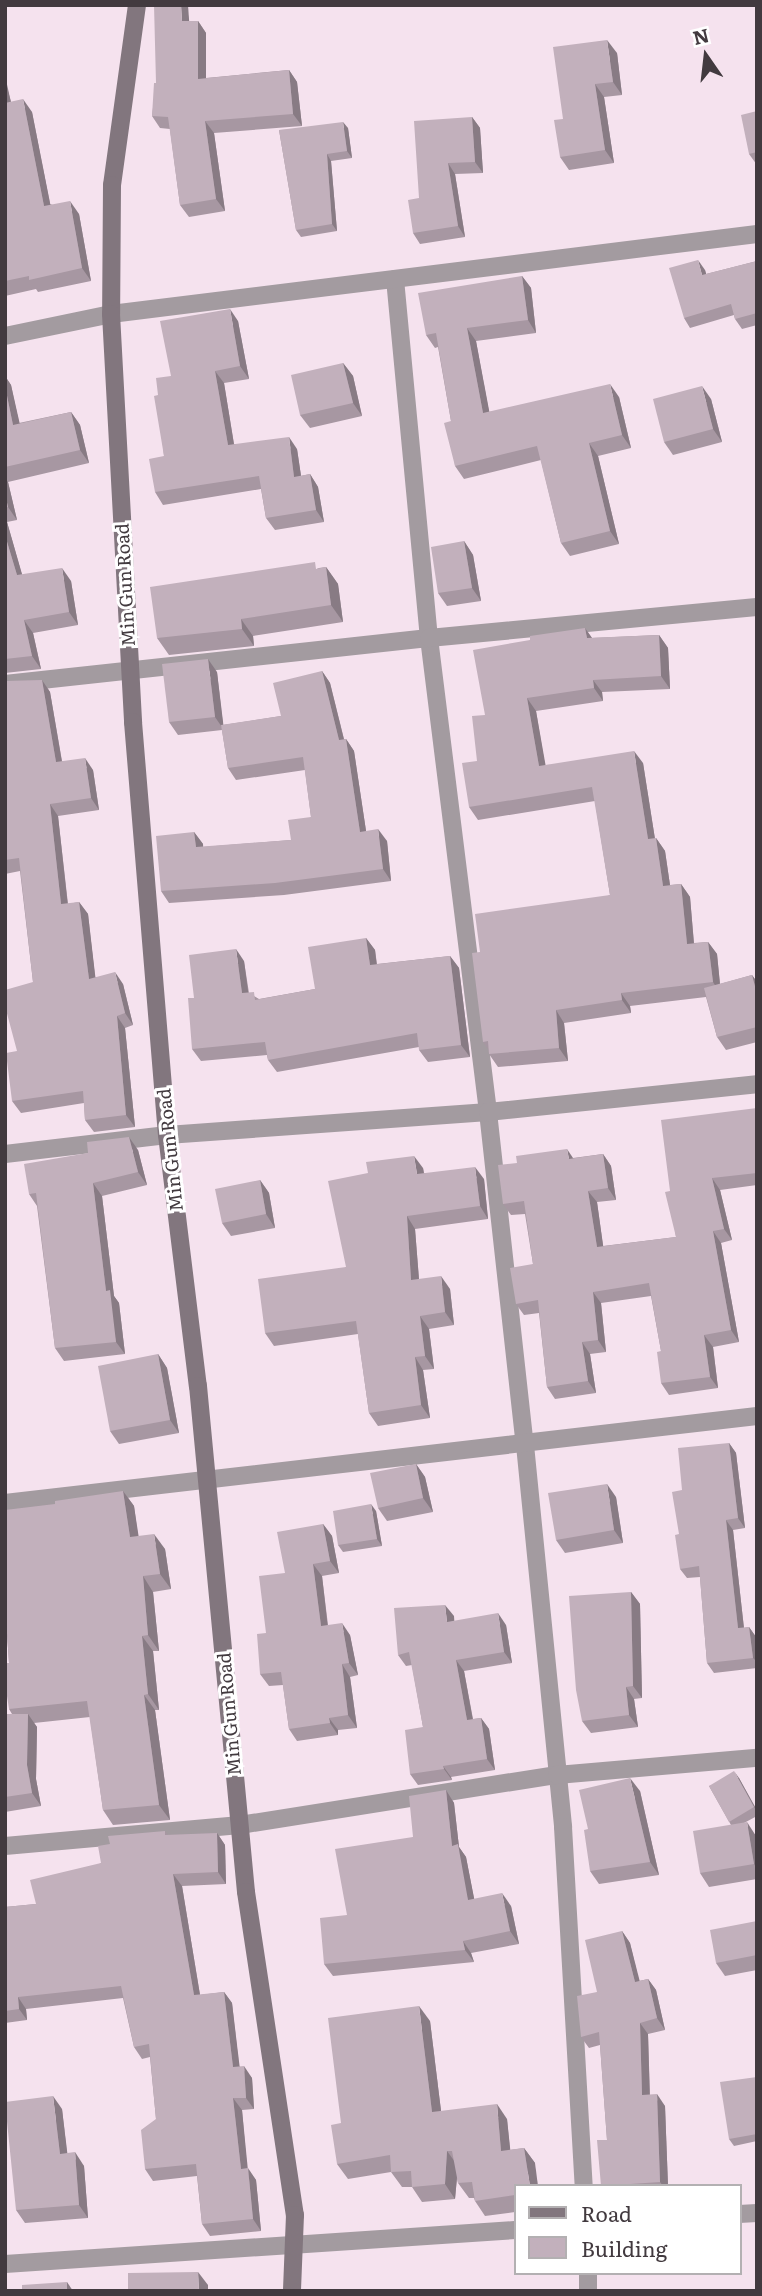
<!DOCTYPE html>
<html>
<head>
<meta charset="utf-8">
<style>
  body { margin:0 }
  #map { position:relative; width:762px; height:2296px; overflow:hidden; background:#f5e2ee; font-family:Literata,serif }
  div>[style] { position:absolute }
  .street>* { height:18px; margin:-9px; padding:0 9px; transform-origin:9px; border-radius:9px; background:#a39ba0 }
  .secondary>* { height:18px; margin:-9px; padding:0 9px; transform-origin:9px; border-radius:9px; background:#82767e }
  .wall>* { inset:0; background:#a797a2 }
  .shaded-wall>* { inset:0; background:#887b84 }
  .building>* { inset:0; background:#c2b0bc }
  span { translate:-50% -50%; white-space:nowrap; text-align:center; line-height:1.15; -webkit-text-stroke:6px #fff; paint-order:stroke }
  .street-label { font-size:18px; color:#423a3f }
  .frame { position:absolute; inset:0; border:7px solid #423a3f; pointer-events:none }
  .legend { position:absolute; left:514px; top:2184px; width:228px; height:91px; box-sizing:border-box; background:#fff; border:2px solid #b3b0b2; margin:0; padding:9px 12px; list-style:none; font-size:21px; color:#423a3f }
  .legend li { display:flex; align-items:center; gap:14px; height:35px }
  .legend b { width:35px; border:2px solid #b3b0b2 }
  .north { position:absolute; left:671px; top:21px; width:70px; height:70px; -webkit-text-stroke:5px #fff; paint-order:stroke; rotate:346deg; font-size:19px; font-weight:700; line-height:28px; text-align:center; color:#423a3f }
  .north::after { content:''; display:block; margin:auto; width:24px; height:32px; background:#423a3f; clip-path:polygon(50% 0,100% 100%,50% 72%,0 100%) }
</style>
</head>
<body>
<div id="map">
  <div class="street">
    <i style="left:395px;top:279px;width:361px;rotate:84.6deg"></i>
    <i style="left:429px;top:638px;width:478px;rotate:82.9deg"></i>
    <i style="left:488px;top:1112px;width:335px;rotate:83.7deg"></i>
    <i style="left:525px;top:1445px;width:384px;rotate:84.3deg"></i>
    <i style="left:563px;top:1827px;width:360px;rotate:86.7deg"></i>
    <i style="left:5px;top:336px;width:108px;rotate:-11.7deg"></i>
    <i style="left:111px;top:314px;width:651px;rotate:-7.06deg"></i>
    <i style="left:5px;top:684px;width:426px;rotate:-6.2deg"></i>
    <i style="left:429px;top:638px;width:329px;rotate:-5.4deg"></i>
    <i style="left:5px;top:1154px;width:163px;rotate:-6.7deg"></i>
    <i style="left:167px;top:1135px;width:322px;rotate:-4.1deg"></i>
    <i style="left:488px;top:1112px;width:270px;rotate:-5.9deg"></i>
    <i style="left:5px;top:1503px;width:757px;rotate:-6.6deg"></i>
    <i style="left:5px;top:1846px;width:236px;rotate:-5.1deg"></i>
    <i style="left:240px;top:1825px;width:321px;rotate:-9deg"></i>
    <i style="left:557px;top:1775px;width:201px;rotate:-4.9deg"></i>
    <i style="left:739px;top:2214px;width:18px;rotate:-3deg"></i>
    <i style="left:5px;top:2264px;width:511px;rotate:-3.81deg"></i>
    <i style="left:588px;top:2273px;width:18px;rotate:90deg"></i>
  </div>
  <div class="secondary">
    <i style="left:137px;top:5px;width:182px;rotate:97.9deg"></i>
    <i style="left:112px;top:185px;width:129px;rotate:90.4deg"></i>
    <i style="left:111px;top:314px;width:409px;rotate:86.9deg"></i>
    <i style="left:133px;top:722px;width:414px;rotate:85.3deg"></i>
    <i style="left:167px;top:1135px;width:253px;rotate:83deg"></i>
    <i style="left:198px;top:1386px;width:508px;rotate:84.58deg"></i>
    <i style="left:246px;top:1892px;width:327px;rotate:81.4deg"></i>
    <i style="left:295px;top:2215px;width:76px;rotate:92.3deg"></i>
  </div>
  <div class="wall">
    <i style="clip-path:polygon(189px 21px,198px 21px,206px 33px,206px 78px,289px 70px,297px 82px,302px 126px,214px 133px,225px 211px,189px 217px,180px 205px,170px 129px,160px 128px,152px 116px,156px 83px)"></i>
    <i style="clip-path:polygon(617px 53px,622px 95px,604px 97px,614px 163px,569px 170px,560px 157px,563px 119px)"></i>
    <i style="clip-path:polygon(5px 80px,11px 102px,32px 112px,50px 204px,79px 214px,91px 281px,38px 292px,36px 289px,5px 296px)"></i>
    <i style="clip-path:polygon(757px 111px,757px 165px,749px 154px)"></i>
    <i style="clip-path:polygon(472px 117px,480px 128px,483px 173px,455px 174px,465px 237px,420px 244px,413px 233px,419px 198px)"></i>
    <i style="clip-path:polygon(348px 128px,352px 158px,331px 161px,337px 231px,301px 237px,296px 230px,279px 130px)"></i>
    <i style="clip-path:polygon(757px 261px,757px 325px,742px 329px,735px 319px,734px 315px,690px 328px,684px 318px,705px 270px,706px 274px)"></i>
    <i style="clip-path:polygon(522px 276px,531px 288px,536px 333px,476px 341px,489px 412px,619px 397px,631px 448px,598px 456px,619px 544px,570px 556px,561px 543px,541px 460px,464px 479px,455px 466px,451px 421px,438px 347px,435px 348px,426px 335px)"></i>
    <i style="clip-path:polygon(238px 321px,249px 379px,224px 383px,234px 444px,297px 449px,301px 476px,310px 474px,318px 487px,324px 522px,275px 530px,266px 518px,261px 489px,163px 505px,155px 492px,164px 456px,158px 395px,171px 376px)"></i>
    <i style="clip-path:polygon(343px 363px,353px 376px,362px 416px,310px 428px,300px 415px)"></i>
    <i style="clip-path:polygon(5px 376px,11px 385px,19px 423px,71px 412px,80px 425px,89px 463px,8px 482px,17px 520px,7px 522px,22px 575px,71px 581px,78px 625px,33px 633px,41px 669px,5px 673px)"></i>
    <i style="clip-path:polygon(711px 399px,722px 442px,673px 455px,664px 442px)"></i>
    <i style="clip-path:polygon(464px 541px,473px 555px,481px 601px,447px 606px,438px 593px)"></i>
    <i style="clip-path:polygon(326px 567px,338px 584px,343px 622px,253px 636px,254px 646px,169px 655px,157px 638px,319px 568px)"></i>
    <i style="clip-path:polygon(585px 628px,592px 638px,659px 635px,668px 648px,670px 689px,602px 692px,603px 701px,536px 711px,545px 765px,643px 763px,655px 839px,656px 838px,665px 851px,670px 885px,681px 884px,690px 897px,694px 943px,708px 942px,717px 954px,720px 984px,752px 975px,757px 982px,757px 1042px,726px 1050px,717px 1037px,706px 997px,630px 1006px,631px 1013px,564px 1023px,568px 1061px,498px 1067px,489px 1054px,488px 1049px,483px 1042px,480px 952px,610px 895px,595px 801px,478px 820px,469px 807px,485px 715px,530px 640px)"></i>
    <i style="clip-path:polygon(322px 671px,330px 683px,344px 739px,346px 739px,354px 751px,366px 831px,387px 841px,391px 881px,284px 895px,169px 903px,161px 891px,194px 832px,203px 844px,203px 847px,291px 840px,311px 817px,305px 770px,236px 780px,228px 768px,222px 730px,178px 735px,169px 722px,217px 672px,223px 725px,281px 716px)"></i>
    <i style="clip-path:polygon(42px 680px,50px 692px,62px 761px,93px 770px,99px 810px,58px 816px,68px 904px,79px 902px,88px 914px,95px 977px,123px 984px,133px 1025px,125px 1028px,135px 1127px,94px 1132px,85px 1120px,84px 1103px,21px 1113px,12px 1101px,17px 1051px,33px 982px,20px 871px,5px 874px,5px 681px)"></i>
    <i style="clip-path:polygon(366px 938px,375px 950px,377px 964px,450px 956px,459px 968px,470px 1057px,428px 1062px,419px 1050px,419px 1047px,277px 1072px,268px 1060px,267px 1055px,201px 1061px,192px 1049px,194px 998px,244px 961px,249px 993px,259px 999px,315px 989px)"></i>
    <i style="clip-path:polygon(757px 1108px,757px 1185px,720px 1190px,732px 1240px,721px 1243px,739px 1342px,713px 1347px,718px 1388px,669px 1395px,661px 1383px,661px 1351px,651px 1296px,601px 1303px,606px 1352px,590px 1354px,596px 1393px,555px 1399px,547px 1387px,539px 1313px,524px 1315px,516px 1304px,533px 1264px,525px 1214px,511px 1215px,503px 1204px,517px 1163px,573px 1158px,603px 1154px,611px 1166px,616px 1200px,597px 1202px,603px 1246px,676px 1237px,670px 1191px)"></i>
    <i style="clip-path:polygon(138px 1150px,147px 1185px,102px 1196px,114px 1296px,119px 1303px,125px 1354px,64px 1361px,55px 1348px,37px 1206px,29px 1194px)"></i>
    <i style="clip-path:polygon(423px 1168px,424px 1173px,484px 1179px,488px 1219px,415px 1229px,419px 1279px,450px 1289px,454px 1325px,429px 1329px,434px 1369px,423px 1370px,430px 1418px,378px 1426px,369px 1413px,358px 1334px,274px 1346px,265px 1333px,346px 1267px)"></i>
    <i style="clip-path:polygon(260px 1180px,269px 1193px,275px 1228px,231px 1236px,222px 1223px)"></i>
    <i style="clip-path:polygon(158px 1354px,167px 1368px,179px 1433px,119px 1444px,110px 1431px)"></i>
    <i style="clip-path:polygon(729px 1443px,736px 1453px,745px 1528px,733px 1530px,744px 1628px,749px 1627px,756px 1637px,757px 1668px,714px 1673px,707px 1663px,700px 1577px,687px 1578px,680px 1569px,679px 1534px,682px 1490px)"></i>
    <i style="clip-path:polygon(416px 1464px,425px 1477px,433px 1512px,387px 1521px,378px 1508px)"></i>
    <i style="clip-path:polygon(123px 1491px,134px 1506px,138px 1536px,165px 1549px,171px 1589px,153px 1592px,159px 1651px,153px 1651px,159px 1710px,155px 1710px,170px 1820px,113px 1825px,103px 1810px,90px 1717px,34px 1723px,37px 1727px,36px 1779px,41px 1806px,5px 1812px,5px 1714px,12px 1714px,9px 1709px,9px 1663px,6px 1620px,5px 1620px,5px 1510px,55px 1504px)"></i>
    <i style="clip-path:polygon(616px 1497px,623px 1543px,565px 1553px,556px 1540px)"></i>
    <i style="clip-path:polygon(376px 1511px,382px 1546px,343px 1552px,338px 1545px)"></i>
    <i style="clip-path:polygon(323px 1524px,332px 1536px,339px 1573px,322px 1576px,328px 1625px,350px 1635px,358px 1675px,350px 1677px,357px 1728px,338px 1730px,338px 1735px,297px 1741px,289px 1729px,283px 1685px,269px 1686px,260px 1674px,266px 1633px,285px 1573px)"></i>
    <i style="clip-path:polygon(631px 1592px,640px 1604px,642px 1698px,634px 1699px,638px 1727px,591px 1733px,582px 1721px)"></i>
    <i style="clip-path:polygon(454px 1616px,454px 1621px,506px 1625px,512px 1663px,464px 1671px,473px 1719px,481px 1718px,489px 1729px,495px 1770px,451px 1777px,452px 1780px,418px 1785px,410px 1774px,423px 1727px,412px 1665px,406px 1666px,398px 1655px)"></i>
    <i style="clip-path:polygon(739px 1778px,757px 1810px,757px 1816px,744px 1823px,756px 1836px,757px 1879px,709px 1887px,700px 1873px,731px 1825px,709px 1786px)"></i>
    <i style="clip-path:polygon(446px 1790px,454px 1803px,459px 1847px,466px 1857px,474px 1899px,511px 1906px,519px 1944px,471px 1953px,474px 1962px,333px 1976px,324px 1964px,347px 1915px,413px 1837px)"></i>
    <i style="clip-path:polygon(640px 1791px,659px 1875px,599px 1884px,590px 1871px)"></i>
    <i style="clip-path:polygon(165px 1831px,168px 1835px,217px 1833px,225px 1845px,226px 1884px,182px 1886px,200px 1995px,224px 1992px,232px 2003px,239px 2066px,252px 2078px,254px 2109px,242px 2110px,247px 2168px,256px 2180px,261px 2231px,210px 2236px,202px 2224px,197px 2176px,153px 2181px,145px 2169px,156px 2119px,150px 2057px,142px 2059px,134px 2047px,123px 1998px,26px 2009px,27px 2020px,5px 2023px,5px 1907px,36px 1904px,101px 1863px,110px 1844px)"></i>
    <i style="clip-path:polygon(757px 1921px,757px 1970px,725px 1976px,716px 1963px)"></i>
    <i style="clip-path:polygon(622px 1931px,630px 1943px,639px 1981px,648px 1979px,656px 1990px,665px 2030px,648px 2034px,650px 2095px,665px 2106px,668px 2186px,601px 2186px,607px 2140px,600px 2045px,589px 2048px,581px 2037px,597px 1992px)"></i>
    <i style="clip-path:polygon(430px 2021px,441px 2111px,507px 2119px,510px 2150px,524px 2148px,535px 2163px,515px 2186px,515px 2212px,485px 2216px,475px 2201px,474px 2198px,469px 2198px,458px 2183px,457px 2178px,455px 2199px,422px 2202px,412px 2187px,402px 2187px,391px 2172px,348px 2179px,337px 2164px,341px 2123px)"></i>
    <i style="clip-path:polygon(757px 2077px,757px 2141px,734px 2146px,729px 2139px)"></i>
    <i style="clip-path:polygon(62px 2109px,67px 2153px,84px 2166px,88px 2218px,25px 2223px,16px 2210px)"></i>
  </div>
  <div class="shaded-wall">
    <i style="clip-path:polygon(181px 5px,188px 5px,190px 33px,182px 21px)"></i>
    <i style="clip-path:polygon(198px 21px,206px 33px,206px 91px,198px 79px)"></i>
    <i style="clip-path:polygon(607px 40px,617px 53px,622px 95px,613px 82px)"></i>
    <i style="clip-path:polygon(289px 70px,297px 82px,302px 126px,293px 114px)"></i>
    <i style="clip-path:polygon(5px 80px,6px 80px,14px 116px,5px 104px)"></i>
    <i style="clip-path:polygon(595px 84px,604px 97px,614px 163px,605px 150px)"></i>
    <i style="clip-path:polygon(23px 99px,32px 112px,53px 218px,44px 206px)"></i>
    <i style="clip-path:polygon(472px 117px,480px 128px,483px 173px,475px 162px)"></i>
    <i style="clip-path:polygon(205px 121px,214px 133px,225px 211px,216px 199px)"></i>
    <i style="clip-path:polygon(343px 122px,348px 128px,352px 158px,347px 151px)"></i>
    <i style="clip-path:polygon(327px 154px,331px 161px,337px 231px,332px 224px)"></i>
    <i style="clip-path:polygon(448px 163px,455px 174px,465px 237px,458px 226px)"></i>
    <i style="clip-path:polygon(70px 201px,79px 214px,91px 281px,82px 268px)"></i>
    <i style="clip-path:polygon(698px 260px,705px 270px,709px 284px,702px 275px)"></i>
    <i style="clip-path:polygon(522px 276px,531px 288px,536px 333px,528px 320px)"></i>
    <i style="clip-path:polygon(230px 309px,238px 321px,249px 379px,240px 366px)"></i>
    <i style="clip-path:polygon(467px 328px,476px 341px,492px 426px,483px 413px)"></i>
    <i style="clip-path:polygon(343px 363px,353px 376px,362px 416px,353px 403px)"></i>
    <i style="clip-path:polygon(215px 371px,224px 383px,236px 457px,228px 445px)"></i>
    <i style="clip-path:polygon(5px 376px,11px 385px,23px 438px,13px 425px,5px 386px)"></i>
    <i style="clip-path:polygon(610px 384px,619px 397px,631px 448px,622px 435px)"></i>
    <i style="clip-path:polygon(702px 386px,711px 399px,722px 442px,713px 429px)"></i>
    <i style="clip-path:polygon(71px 412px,80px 425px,89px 463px,80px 450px)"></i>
    <i style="clip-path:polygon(289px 437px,297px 449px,303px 489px,294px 477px)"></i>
    <i style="clip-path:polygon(589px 443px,598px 456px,619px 544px,610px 531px)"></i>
    <i style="clip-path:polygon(310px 474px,318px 487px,324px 522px,316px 510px)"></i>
    <i style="clip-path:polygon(5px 478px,8px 482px,17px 520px,8px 507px,5px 494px)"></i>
    <i style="clip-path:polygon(5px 520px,7px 522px,26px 588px,17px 575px,5px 535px)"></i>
    <i style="clip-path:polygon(464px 541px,473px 555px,481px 601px,472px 588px)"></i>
    <i style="clip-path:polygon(326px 567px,338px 584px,343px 622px,331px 605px)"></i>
    <i style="clip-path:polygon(62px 568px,71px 581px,78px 625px,69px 612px)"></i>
    <i style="clip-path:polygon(241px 619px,253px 636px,254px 646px,242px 629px)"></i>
    <i style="clip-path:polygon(24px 620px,33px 633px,41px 669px,32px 656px)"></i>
    <i style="clip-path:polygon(585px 628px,594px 641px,587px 638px)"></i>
    <i style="clip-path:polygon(659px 635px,668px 648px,670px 689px,661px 676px)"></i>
    <i style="clip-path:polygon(208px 659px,217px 672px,224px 730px,215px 717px)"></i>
    <i style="clip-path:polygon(322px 671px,330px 683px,347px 752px,339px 740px)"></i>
    <i style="clip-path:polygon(42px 680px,50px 692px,64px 774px,56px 762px)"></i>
    <i style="clip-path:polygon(593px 680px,602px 692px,603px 701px,594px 688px)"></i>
    <i style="clip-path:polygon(527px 698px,536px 711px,548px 779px,539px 766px)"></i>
    <i style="clip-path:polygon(346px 739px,354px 751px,368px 844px,360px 832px)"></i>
    <i style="clip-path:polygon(634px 751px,643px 763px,657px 852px,648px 839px)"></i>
    <i style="clip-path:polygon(85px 758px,93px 770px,99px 810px,91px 798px)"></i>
    <i style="clip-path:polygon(50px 804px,58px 816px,69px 916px,61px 904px)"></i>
    <i style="clip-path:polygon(378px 829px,387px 841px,391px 881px,383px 869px)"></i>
    <i style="clip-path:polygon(194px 832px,203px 844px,204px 859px,196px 847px)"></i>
    <i style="clip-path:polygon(656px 838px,665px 851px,672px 899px,663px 886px)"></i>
    <i style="clip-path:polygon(681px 884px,690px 897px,695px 957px,687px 944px)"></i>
    <i style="clip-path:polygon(79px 902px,88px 914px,97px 991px,89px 979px)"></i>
    <i style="clip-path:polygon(366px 938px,375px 950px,378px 977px,370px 965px)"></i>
    <i style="clip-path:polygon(708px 942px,717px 954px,721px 995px,713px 982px)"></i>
    <i style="clip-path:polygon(236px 949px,244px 961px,250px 1006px,242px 993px)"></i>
    <i style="clip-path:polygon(450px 956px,459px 968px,470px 1057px,461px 1045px)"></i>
    <i style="clip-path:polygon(115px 972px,123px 984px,133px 1025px,125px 1013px)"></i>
    <i style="clip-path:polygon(752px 975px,757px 982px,757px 994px)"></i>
    <i style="clip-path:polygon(621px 993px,630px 1006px,631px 1013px,622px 1000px)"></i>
    <i style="clip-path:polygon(556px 1010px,564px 1023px,568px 1061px,559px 1048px)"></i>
    <i style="clip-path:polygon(117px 1016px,125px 1028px,135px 1127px,126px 1115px)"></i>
    <i style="clip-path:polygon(129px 1137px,138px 1150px,147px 1185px,138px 1172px)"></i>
    <i style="clip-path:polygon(567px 1149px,575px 1161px,569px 1159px)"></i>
    <i style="clip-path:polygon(603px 1154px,611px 1166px,616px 1200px,608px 1188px)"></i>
    <i style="clip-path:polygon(414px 1156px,423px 1168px,426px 1187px,417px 1174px)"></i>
    <i style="clip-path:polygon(475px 1167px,484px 1179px,488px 1219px,480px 1206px)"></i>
    <i style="clip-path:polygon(712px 1178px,720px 1190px,732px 1240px,724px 1229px)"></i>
    <i style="clip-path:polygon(260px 1180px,269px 1193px,275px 1228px,266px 1214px)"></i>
    <i style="clip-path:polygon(93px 1183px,102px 1196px,114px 1296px,119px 1303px,125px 1354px,116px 1342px,106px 1291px)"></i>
    <i style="clip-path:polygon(588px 1191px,597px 1202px,605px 1259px,597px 1247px)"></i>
    <i style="clip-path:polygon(407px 1216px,415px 1229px,420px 1293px,411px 1280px)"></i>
    <i style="clip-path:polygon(713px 1231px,721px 1243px,739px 1342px,731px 1330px)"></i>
    <i style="clip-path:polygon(441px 1276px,450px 1289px,454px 1325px,445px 1312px)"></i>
    <i style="clip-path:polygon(593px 1292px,601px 1303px,606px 1352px,598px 1340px)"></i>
    <i style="clip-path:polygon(420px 1316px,429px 1329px,434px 1369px,425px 1356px)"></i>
    <i style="clip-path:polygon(704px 1335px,713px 1347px,718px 1388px,710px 1377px)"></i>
    <i style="clip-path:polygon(582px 1342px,590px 1354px,596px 1393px,588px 1381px)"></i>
    <i style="clip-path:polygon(158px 1354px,167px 1368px,179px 1433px,170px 1420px)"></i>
    <i style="clip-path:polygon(415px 1357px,423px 1370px,430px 1418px,421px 1405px)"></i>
    <i style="clip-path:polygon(729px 1443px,736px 1453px,745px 1528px,738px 1518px)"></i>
    <i style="clip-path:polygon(416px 1464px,425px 1477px,433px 1512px,423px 1498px)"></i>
    <i style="clip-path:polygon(607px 1484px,616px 1497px,623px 1543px,614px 1530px)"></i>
    <i style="clip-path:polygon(123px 1491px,134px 1506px,141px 1552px,130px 1537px)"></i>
    <i style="clip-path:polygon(371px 1504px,376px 1511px,382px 1546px,377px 1539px)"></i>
    <i style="clip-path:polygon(726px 1520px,733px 1530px,745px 1638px,738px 1628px)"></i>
    <i style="clip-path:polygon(323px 1524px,332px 1536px,339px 1573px,330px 1561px)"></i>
    <i style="clip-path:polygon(154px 1534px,165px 1549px,171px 1589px,160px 1574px)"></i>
    <i style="clip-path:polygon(313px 1564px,322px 1576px,329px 1638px,321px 1626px)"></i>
    <i style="clip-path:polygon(143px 1576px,153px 1592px,159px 1651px,148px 1635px)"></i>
    <i style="clip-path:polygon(631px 1592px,640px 1604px,642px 1698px,633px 1686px)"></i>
    <i style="clip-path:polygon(445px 1605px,454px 1616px,455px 1633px,447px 1622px)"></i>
    <i style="clip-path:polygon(498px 1613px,506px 1625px,512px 1663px,504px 1652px)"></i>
    <i style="clip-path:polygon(342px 1623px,350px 1635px,358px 1675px,349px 1663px)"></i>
    <i style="clip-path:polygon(749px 1627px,756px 1637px,757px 1662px,753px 1658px)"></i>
    <i style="clip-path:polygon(142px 1636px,153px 1651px,159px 1710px,148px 1694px)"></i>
    <i style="clip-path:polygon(456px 1660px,464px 1671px,475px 1732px,467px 1720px)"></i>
    <i style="clip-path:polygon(342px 1664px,350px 1677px,357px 1728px,348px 1715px)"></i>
    <i style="clip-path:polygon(626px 1687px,634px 1699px,638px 1727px,629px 1715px)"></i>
    <i style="clip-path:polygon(144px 1695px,155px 1710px,170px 1820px,159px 1805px)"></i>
    <i style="clip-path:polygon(28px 1714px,37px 1727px,36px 1779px,41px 1806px,32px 1793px,27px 1765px)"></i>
    <i style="clip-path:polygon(329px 1718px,338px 1730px,338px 1735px,330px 1723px)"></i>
    <i style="clip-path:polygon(481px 1718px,489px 1729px,495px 1770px,487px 1759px)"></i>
    <i style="clip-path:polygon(443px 1766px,451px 1777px,452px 1780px,444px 1769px)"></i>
    <i style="clip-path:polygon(734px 1771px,739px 1778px,757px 1811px,754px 1807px)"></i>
    <i style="clip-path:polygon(630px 1778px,640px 1791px,659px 1875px,650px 1862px)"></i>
    <i style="clip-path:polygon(446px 1790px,454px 1803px,459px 1847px,466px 1857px,477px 1913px,468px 1900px,452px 1846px)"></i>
    <i style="clip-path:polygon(747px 1822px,756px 1836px,757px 1869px,754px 1864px)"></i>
    <i style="clip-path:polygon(217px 1833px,225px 1845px,226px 1884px,218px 1872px)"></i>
    <i style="clip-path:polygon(173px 1874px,182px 1886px,202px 2007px,194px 1995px)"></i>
    <i style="clip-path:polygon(502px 1893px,511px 1906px,519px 1944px,510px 1931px)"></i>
    <i style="clip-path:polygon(622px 1931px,630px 1943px,643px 1994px,635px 1982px)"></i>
    <i style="clip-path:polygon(463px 1941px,471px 1953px,474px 1962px,465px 1950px)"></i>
    <i style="clip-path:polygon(648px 1979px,656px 1990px,665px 2030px,657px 2018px)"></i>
    <i style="clip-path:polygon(224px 1992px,232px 2003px,241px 2078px,233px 2067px)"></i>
    <i style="clip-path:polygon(18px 1997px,26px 2009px,27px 2020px,19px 2009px)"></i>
    <i style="clip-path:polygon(419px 2006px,430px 2021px,443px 2127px,432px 2112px)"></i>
    <i style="clip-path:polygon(640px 2023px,648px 2034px,650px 2107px,642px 2095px)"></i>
    <i style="clip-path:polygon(244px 2066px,252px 2078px,254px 2109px,246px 2098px)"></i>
    <i style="clip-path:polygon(657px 2094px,665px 2106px,668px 2186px,663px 2186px,660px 2182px)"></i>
    <i style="clip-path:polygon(53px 2096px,62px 2109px,69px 2167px,60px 2154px)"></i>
    <i style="clip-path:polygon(233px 2098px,242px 2110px,249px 2181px,241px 2169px)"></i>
    <i style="clip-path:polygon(497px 2104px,507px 2119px,512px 2166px,501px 2151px)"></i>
    <i style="clip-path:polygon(524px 2148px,535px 2163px,538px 2186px,530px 2186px)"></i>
    <i style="clip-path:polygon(447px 2151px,458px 2166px,455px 2199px,445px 2184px)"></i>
    <i style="clip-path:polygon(75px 2152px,84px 2166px,88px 2218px,79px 2205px)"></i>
    <i style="clip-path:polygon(248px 2168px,256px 2180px,261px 2231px,253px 2219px)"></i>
    <i style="clip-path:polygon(198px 2272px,208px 2285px,208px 2291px,199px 2291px)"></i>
    <i style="clip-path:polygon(67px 2282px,73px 2291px,67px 2291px)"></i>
  </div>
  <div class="building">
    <i style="clip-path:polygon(154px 5px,181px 5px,182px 21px,198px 21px,198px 79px,289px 70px,293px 114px,205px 121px,216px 199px,180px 205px,168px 117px,152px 116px,154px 83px,156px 83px)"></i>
    <i style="clip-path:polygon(607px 40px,613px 82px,595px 84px,605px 150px,560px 157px,554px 120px,563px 119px,553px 47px)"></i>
    <i style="clip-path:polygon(23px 99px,44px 206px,70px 201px,82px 268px,29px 280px,29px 276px,5px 281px,5px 103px)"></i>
    <i style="clip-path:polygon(757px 111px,757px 152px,749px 154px,741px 115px)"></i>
    <i style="clip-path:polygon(472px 117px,475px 162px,448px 163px,458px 226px,413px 233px,408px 200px,419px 198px,414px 121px)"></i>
    <i style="clip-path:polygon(343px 122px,347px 151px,327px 154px,332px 224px,296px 230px,279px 130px)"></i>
    <i style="clip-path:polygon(698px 260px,702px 275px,757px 261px,757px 313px,735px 319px,731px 304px,684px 318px,669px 268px)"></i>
    <i style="clip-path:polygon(522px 276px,528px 320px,467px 328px,483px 413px,610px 384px,622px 435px,589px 443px,610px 531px,561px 543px,537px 446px,455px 466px,444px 423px,451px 421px,436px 333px,426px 335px,418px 293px)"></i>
    <i style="clip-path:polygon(230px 309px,240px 366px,215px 371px,228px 445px,289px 437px,294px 477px,310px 474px,316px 510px,266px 518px,259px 476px,155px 492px,149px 459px,164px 456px,154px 396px,158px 395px,156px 378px,171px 376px,160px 321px)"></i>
    <i style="clip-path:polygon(343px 363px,353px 403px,300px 415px,291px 375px)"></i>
    <i style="clip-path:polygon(5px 386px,13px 425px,71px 412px,80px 450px,5px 467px)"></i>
    <i style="clip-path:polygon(702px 386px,713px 429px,664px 442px,653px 399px)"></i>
    <i style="clip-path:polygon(5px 494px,8px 507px,5px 508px)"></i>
    <i style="clip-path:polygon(5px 535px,17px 575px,62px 568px,69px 612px,24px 620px,32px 656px,5px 659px)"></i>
    <i style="clip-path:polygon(464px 541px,472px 588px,438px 593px,431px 547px)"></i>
    <i style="clip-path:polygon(315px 562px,316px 569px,326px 567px,331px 605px,241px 619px,242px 629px,157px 638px,150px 587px)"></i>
    <i style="clip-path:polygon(585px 628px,587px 638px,659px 635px,661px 676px,593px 680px,594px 688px,527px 698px,539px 766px,634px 751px,648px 839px,656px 838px,663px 886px,681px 884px,687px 944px,708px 942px,713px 982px,621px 993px,622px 1000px,556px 1010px,559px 1048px,489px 1054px,488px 1041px,483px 1042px,472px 953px,480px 952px,475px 914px,610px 895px,592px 787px,469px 807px,462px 763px,477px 761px,472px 716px,485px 715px,473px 650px,530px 640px,530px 636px)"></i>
    <i style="clip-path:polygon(208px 659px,215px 717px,169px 722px,162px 664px)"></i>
    <i style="clip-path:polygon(322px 671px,339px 740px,346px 739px,360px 832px,378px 829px,383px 869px,275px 883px,161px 891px,156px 836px,194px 832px,196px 847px,291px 840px,288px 820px,311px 817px,303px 757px,228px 768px,221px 725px,281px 716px,273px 683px)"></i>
    <i style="clip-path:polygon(42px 680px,56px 762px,85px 758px,91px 798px,50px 804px,61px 904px,79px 902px,89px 979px,115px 972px,125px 1013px,117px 1016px,126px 1115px,85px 1120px,83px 1091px,12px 1101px,6px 1053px,17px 1051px,5px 1006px,5px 990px,33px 982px,19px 858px,5px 860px,5px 681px)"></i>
    <i style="clip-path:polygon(366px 938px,370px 965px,450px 956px,461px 1045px,419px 1050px,417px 1033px,268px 1060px,265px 1042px,192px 1049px,188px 998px,194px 998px,189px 955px,236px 949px,242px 993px,254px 992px,255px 1000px,315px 989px,308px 947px)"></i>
    <i style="clip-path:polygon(752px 975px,757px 994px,757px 1027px,717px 1037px,704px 988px)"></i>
    <i style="clip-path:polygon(757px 1108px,757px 1173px,712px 1178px,724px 1229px,713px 1231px,731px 1330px,704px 1335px,710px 1377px,661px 1383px,657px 1352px,661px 1351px,649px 1283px,593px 1292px,598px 1340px,582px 1342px,588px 1381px,547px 1387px,538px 1300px,516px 1304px,510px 1268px,533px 1264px,524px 1201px,503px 1204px,498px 1165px,517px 1163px,516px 1156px,567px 1149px,569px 1159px,603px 1154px,608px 1188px,588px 1191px,597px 1247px,676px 1237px,665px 1192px,670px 1191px,661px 1120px)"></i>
    <i style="clip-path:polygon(129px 1137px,138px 1172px,93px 1183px,106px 1291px,110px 1290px,116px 1342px,55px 1348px,36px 1193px,29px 1194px,24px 1164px,88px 1153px,87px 1142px)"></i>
    <i style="clip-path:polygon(414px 1156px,417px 1174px,475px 1167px,480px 1206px,407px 1216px,411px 1280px,441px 1276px,445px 1312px,420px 1316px,425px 1356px,415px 1357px,421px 1405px,369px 1413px,356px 1321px,265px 1333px,258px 1279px,346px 1267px,328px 1181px,368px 1173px,366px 1162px)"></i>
    <i style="clip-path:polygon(260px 1180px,266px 1214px,222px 1223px,215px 1189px)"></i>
    <i style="clip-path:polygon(158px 1354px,170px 1420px,110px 1431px,98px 1366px)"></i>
    <i style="clip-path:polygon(729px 1443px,738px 1518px,726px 1520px,738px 1628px,749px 1627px,753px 1658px,707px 1663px,699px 1566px,680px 1569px,675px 1535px,679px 1534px,672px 1492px,682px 1490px,678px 1448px)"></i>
    <i style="clip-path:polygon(416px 1464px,423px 1498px,378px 1508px,370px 1473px)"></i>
    <i style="clip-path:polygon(607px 1484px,614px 1530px,556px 1540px,548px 1493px)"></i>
    <i style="clip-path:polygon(123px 1491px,130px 1537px,154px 1534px,160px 1574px,143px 1576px,148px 1635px,142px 1636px,148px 1694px,144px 1695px,159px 1805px,103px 1810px,87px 1701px,9px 1709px,5px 1683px,5px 1663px,9px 1663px,5px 1603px,5px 1510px,55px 1504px,55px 1501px)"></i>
    <i style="clip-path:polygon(371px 1504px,377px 1539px,338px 1545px,333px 1511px)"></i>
    <i style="clip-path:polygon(323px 1524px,330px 1561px,313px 1564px,321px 1626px,342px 1623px,349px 1663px,342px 1664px,348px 1715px,329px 1718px,330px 1723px,289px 1729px,281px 1672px,260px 1674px,257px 1634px,266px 1633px,259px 1576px,285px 1573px,277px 1532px)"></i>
    <i style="clip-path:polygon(631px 1592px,633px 1686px,626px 1687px,629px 1715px,582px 1721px,576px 1690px,569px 1596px)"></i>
    <i style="clip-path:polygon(445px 1605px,447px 1622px,498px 1613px,504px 1652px,456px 1660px,467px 1720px,481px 1718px,487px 1759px,443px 1766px,444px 1769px,410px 1774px,405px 1730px,423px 1727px,409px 1652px,398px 1655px,394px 1608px)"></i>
    <i style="clip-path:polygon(5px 1714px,28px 1714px,27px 1765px,32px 1793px,5px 1797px)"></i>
    <i style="clip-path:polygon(734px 1771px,754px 1807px,729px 1822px,709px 1786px)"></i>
    <i style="clip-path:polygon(630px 1778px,650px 1862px,590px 1871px,584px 1830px,588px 1829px,579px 1790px)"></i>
    <i style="clip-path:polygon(446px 1790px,452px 1846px,458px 1844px,468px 1900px,502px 1893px,510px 1931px,463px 1941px,465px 1950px,324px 1964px,320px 1918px,347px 1915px,335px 1849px,413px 1837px,409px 1796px)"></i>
    <i style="clip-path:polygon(747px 1822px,754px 1864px,700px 1873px,693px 1831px)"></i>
    <i style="clip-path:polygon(165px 1831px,165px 1835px,217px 1833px,218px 1872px,173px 1874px,194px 1995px,224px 1992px,233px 2067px,244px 2066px,246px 2098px,233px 2098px,241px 2169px,248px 2168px,253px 2219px,202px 2224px,196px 2164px,145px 2169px,141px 2130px,156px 2119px,149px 2044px,134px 2047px,121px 1986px,18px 1997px,19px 2009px,5px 2011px,5px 1907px,36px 1904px,30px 1880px,101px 1863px,98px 1846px,110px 1844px,108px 1836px)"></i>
    <i style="clip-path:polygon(757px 1921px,757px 1955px,716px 1963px,710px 1930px)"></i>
    <i style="clip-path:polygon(622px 1931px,635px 1982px,648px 1979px,657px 2018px,640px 2023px,642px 2095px,657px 2094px,660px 2182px,601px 2186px,597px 2140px,607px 2140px,599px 2032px,581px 2037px,577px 1996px,597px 1992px,585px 1940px)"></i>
    <i style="clip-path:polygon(419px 2006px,432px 2112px,497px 2104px,501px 2151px,524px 2148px,530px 2186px,515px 2186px,515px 2195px,475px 2201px,472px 2182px,458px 2183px,452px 2151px,447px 2151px,445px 2184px,412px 2187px,411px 2171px,391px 2172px,390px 2155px,337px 2164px,331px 2125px,341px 2123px,328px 2018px)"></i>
    <i style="clip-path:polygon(757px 2077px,757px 2134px,729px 2139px,720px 2082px)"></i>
    <i style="clip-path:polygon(53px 2096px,60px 2154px,75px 2152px,79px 2205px,16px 2210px,5px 2102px)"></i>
    <i style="clip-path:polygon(198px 2272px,199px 2291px,128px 2291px,128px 2273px)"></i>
    <i style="clip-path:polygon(67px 2282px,67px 2291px,22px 2291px,22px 2285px)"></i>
  </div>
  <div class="street-label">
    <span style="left:125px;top:585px;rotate:-93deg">Min Gun Road</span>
    <span style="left:170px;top:1150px;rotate:-96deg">Min Gun Road</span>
    <span style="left:229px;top:1714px;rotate:-95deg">Min Gun Road</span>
  </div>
  <div class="frame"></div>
  <ul class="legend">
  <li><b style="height:9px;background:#82767e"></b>Road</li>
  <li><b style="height:19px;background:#c2b0bc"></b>Building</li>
  </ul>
  <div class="north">N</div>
</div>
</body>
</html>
